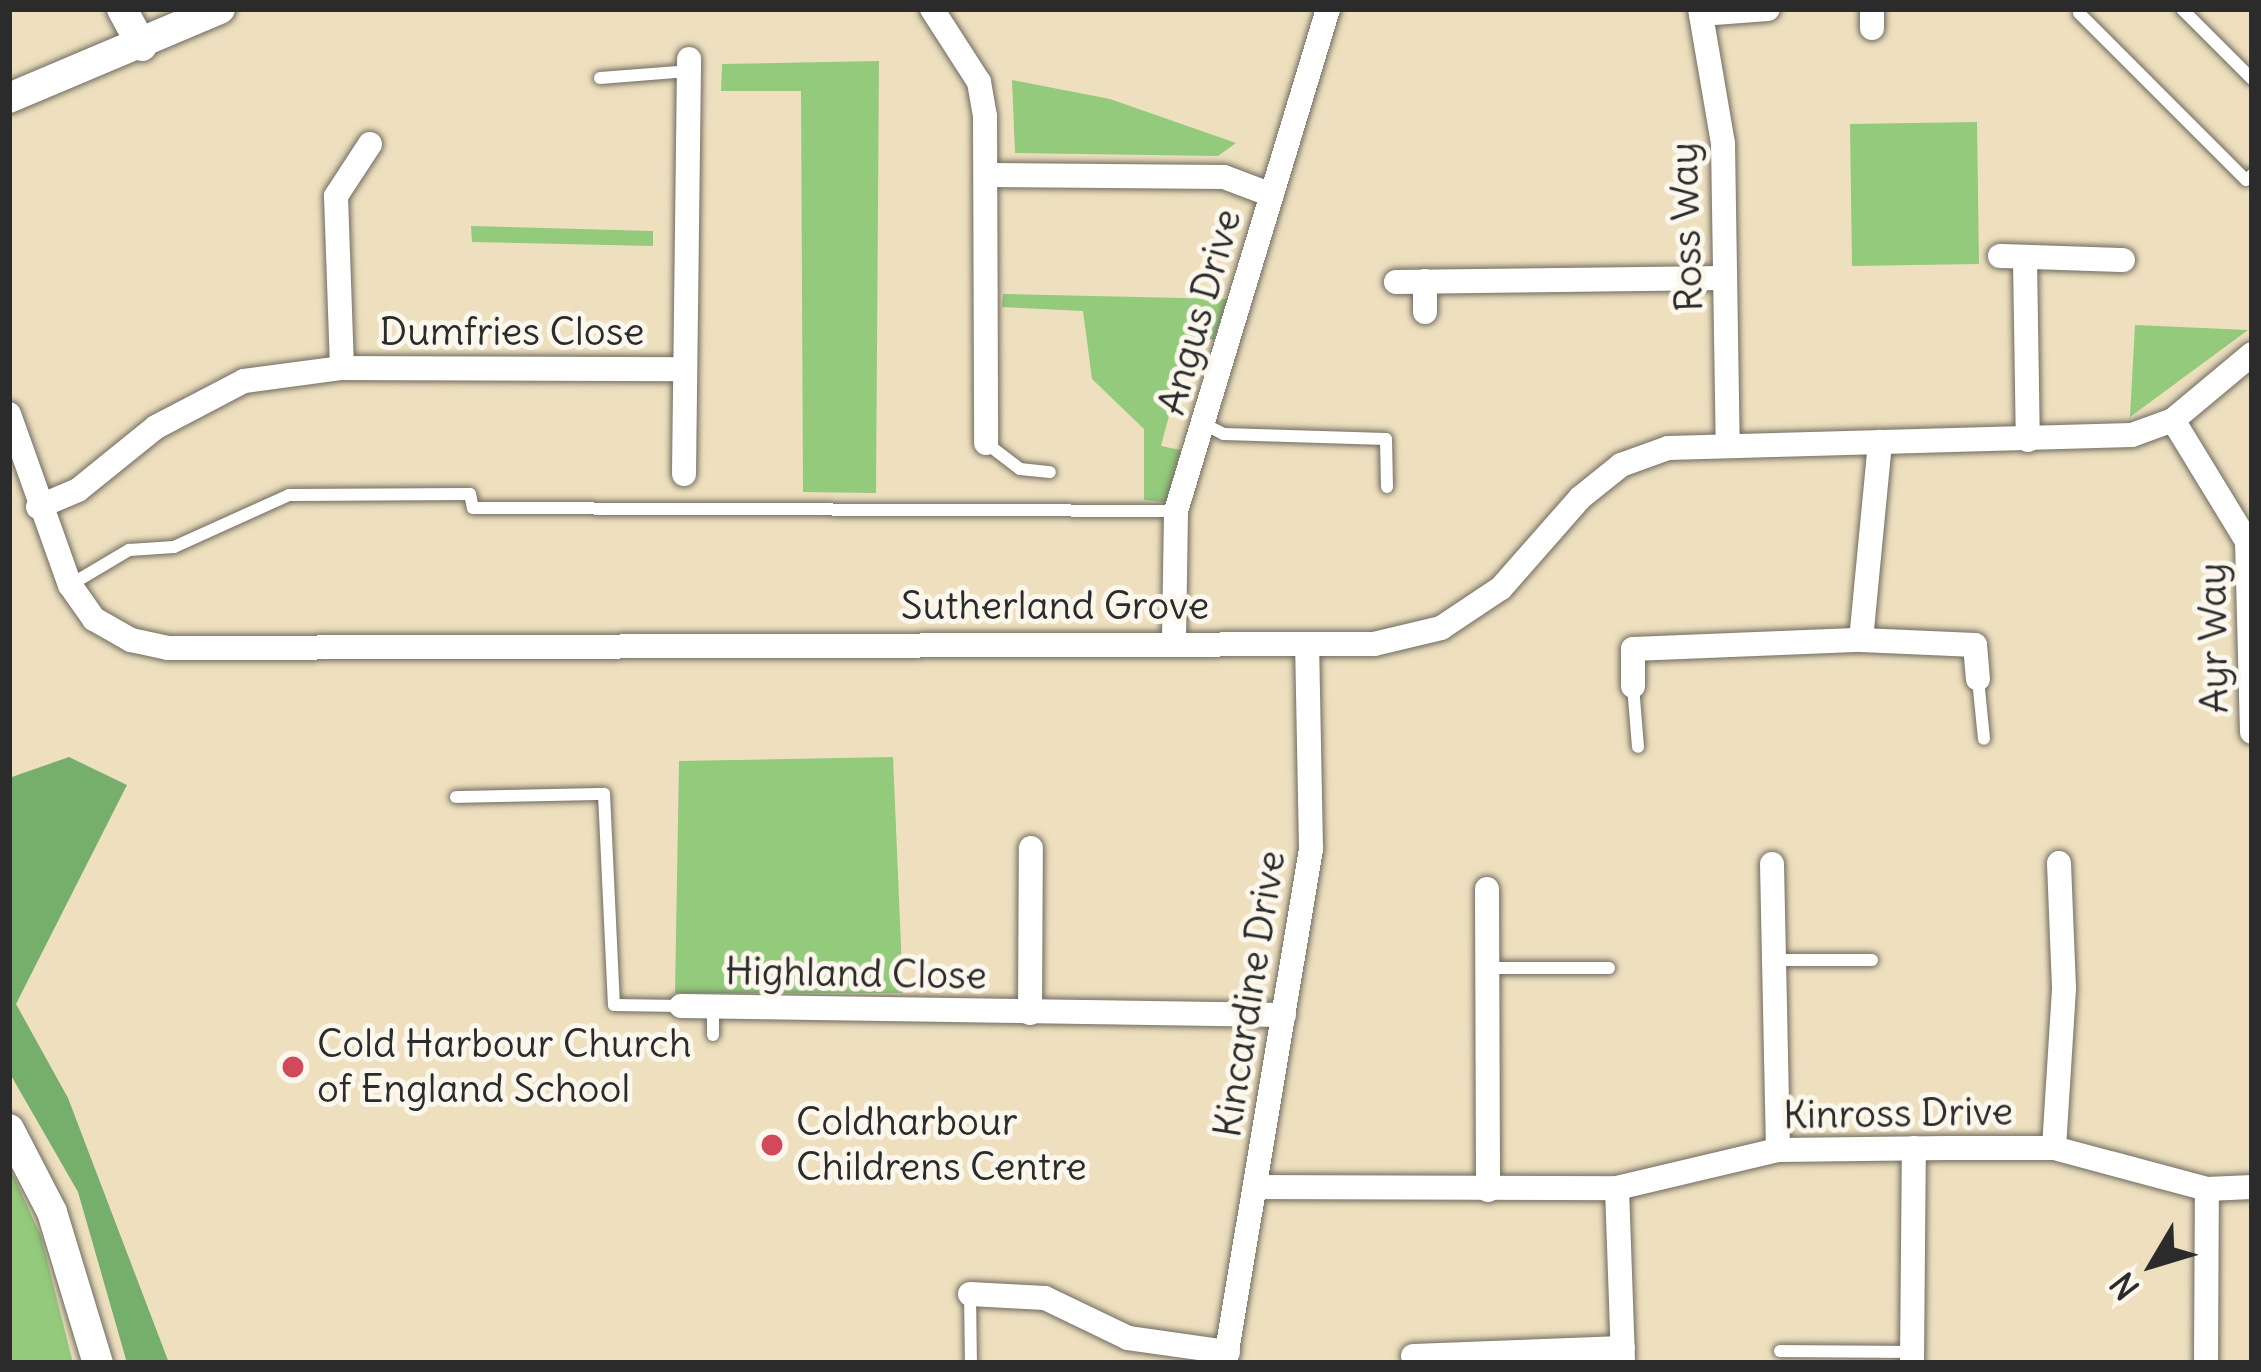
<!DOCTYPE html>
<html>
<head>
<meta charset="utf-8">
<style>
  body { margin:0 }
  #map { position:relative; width:2261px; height:1372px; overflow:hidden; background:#eee0bf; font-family:Delius,sans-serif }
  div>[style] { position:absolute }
  .green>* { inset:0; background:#93ca7c }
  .forest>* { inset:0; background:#76ae6c }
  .roads { filter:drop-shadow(0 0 3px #6f6a5f) drop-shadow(0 0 3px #6f6a5f) }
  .service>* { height:12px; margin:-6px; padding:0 6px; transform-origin:6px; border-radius:6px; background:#fff }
  .minor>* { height:24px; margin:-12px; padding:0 12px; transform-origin:12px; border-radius:12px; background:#fff }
  .tertiary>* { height:30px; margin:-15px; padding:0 15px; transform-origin:15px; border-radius:15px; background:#fff }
  .dots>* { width:33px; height:33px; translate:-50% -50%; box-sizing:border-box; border:6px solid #fbf7ec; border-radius:50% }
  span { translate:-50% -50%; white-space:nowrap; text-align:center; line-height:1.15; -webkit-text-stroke:10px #fbf7ec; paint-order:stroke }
  .street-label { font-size:39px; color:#2b2b2b }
  .poi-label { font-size:39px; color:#2b2b2b }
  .left { translate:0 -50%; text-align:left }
  .frame { position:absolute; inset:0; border:12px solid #2b2b2b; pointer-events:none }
  .north { position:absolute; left:2093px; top:1204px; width:120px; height:120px; -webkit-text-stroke:9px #fbf7ec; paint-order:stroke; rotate:232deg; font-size:33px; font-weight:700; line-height:48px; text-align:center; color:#2b2b2b }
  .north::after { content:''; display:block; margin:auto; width:42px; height:54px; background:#2b2b2b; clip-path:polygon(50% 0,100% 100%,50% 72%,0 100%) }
</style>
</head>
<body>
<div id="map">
  <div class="green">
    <i style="clip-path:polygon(879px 61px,876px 493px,803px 492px,801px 91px,721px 91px,722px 64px)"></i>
    <i style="clip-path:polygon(1012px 80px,1110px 99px,1236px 143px,1218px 156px,1015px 153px)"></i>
    <i style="clip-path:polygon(1977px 122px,1979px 264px,1852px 266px,1850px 124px)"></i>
    <i style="clip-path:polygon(471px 226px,653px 231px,653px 246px,472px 242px)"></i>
    <i style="clip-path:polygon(1003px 294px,1227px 299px,1214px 340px,1190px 336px,1161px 446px,1181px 450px,1166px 502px,1144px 500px,1144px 429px,1092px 379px,1083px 311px,1002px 307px)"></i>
    <i style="clip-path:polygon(2135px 325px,2248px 330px,2130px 417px)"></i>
    <i style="clip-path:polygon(893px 757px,903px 993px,675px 993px,679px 761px)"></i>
    <i style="clip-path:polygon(9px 1166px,41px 1236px,73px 1363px,9px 1363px)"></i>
  </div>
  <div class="forest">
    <i style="clip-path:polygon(69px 757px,127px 785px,16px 1004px,68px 1098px,169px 1363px,127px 1363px,78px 1192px,9px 1072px,9px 778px)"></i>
  </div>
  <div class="roads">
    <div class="service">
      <i style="left:2182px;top:9px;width:99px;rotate:45deg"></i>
      <i style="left:2079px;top:13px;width:236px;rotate:45deg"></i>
      <i style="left:2246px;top:180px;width:8px;rotate:-40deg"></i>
      <i style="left:600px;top:78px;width:88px;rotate:-4.5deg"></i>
      <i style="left:1206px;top:425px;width:20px;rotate:27deg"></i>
      <i style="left:1224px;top:434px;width:162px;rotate:1.8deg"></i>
      <i style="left:1386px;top:439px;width:48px;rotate:88.8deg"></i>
      <i style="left:986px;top:443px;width:43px;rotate:37.4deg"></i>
      <i style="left:1020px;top:469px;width:30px;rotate:6deg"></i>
      <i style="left:70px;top:585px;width:69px;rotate:-30.7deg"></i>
      <i style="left:129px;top:550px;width:45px;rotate:-3.8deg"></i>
      <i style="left:174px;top:547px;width:126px;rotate:-24.3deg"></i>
      <i style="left:289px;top:495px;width:181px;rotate:-0.3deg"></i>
      <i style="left:470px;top:494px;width:14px;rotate:78deg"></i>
      <i style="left:473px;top:508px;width:703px;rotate:0.24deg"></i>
      <i style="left:1978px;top:679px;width:60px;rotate:84.3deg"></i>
      <i style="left:1633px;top:686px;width:61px;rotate:85.3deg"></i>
      <i style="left:456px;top:797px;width:148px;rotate:-1.2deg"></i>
      <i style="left:604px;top:794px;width:211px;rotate:87.3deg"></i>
      <i style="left:614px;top:1005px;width:67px;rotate:0.9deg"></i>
      <i style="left:1773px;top:960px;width:99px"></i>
      <i style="left:1488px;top:968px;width:121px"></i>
      <i style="left:713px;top:1035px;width:28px;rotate:-90deg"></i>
      <i style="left:970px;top:1294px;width:69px;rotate:89.2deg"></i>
      <i style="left:1780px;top:1351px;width:131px;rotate:0.4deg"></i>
    </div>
    <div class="minor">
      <i style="left:932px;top:9px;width:87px;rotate:57.2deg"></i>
      <i style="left:979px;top:82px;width:35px;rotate:80deg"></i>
      <i style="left:985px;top:116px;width:327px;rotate:89.8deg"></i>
      <i style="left:1700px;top:9px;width:136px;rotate:80.3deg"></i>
      <i style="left:1723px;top:143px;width:302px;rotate:89.1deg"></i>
      <i style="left:1701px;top:14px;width:67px;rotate:-4.3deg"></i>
      <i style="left:1872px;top:28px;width:19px;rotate:-90deg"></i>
      <i style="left:989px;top:175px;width:235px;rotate:0.5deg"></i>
      <i style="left:1224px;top:177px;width:51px;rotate:20.6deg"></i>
      <i style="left:2000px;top:256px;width:123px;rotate:1.9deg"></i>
      <i style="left:2025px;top:259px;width:181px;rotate:89.1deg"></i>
      <i style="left:1425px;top:281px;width:31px;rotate:90deg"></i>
      <i style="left:1396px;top:282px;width:328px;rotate:-0.7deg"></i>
      <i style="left:342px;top:368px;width:172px;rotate:-92deg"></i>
      <i style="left:336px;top:196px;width:62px;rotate:-56.8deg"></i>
      <i style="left:9px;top:414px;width:182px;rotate:70.4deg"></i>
      <i style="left:70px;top:585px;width:42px;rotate:54.8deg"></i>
      <i style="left:94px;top:619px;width:43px;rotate:29.6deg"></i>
      <i style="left:131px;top:640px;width:38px;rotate:12deg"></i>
      <i style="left:168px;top:648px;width:1206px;rotate:-0.19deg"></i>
      <i style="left:1374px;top:644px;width:69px;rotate:-13.4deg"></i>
      <i style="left:1441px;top:628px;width:72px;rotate:-33.7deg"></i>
      <i style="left:1501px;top:588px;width:120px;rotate:-48.7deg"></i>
      <i style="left:1580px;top:498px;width:53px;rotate:-38.8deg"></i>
      <i style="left:1621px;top:465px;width:50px;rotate:-19.9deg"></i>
      <i style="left:1668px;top:448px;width:464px;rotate:-1.6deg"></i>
      <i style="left:2132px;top:435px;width:44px;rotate:-20.1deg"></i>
      <i style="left:2173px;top:420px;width:103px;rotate:-39.9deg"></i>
      <i style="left:2173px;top:420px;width:142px;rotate:58.6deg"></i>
      <i style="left:2247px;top:541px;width:191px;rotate:88.5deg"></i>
      <i style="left:684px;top:474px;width:415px;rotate:-89.3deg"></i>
      <i style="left:38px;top:507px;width:43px;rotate:-23deg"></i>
      <i style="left:78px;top:490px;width:100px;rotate:-38.9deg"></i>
      <i style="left:156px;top:427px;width:99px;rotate:-27.6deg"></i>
      <i style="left:244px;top:381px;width:99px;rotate:-7.6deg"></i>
      <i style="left:342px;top:368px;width:340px;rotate:0.2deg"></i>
      <i style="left:1174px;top:639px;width:128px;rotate:-89.1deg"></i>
      <i style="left:1176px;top:511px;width:525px;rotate:-73.15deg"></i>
      <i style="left:1861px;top:640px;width:199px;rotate:-84.5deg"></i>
      <i style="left:1633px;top:686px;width:37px;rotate:-90deg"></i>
      <i style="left:1633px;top:649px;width:228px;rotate:-2.3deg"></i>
      <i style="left:1861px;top:640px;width:114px;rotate:2.5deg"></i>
      <i style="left:1975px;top:645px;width:34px;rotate:85deg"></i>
      <i style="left:1772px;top:864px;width:286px;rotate:88.8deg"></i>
      <i style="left:1487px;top:889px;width:301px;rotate:89.8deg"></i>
      <i style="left:681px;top:1006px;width:603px;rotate:0.86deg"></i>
      <i style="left:1030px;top:1013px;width:165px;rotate:-89.7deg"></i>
      <i style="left:2054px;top:1148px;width:160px;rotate:-86.4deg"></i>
      <i style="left:2064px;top:988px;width:125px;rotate:-92.3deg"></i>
      <i style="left:1257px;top:1187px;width:360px;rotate:0.2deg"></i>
      <i style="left:1617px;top:1188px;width:165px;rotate:-13.3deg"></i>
      <i style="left:1778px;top:1150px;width:170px;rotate:-0.7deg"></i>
      <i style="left:1948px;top:1148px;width:106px"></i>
      <i style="left:2054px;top:1148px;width:158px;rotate:15deg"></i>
      <i style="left:2207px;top:1189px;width:45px;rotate:-2.5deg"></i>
      <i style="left:1617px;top:1188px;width:171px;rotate:88deg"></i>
      <i style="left:970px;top:1294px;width:75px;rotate:3.1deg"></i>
      <i style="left:1045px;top:1298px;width:92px;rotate:25.7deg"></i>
      <i style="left:1128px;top:1338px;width:101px;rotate:8deg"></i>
      <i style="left:1413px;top:1356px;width:210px;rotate:-2.2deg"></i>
      <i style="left:1225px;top:1363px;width:521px;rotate:-80.5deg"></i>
      <i style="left:1311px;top:849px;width:204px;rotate:-91.1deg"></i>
      <i style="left:1912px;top:1363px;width:215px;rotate:-89.5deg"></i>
      <i style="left:2206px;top:1363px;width:174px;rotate:-89.7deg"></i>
    </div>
    <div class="tertiary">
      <i style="left:122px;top:9px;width:42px;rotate:61.6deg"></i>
      <i style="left:9px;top:98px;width:229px;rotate:-22.9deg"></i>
      <i style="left:9px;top:1129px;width:93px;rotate:62.6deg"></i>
      <i style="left:52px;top:1212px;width:158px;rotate:73.1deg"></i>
    </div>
  </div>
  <div class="dots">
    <i style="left:293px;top:1067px;background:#d1495b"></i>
    <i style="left:772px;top:1145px;background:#d1495b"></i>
  </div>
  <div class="street-label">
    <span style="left:1687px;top:227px;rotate:-92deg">Ross Way</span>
    <span style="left:1200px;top:312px;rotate:-74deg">Angus Drive</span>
    <span style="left:512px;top:332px">Dumfries Close</span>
    <span style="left:1055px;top:606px">Sutherland Grove</span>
    <span style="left:2214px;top:638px;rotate:-91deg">Ayr Way</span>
    <span style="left:856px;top:974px;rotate:1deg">Highland Close</span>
    <span style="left:1250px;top:994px;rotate:-81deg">Kincardine Drive</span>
    <span style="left:1898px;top:1114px;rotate:-1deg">Kinross Drive</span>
  </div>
  <div class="poi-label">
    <span class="left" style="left:317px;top:1067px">Cold Harbour Church<br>of England School</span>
    <span class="left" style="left:796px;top:1145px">Coldharbour<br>Childrens Centre</span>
  </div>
  <div class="frame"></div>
  <div class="north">N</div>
</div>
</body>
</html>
